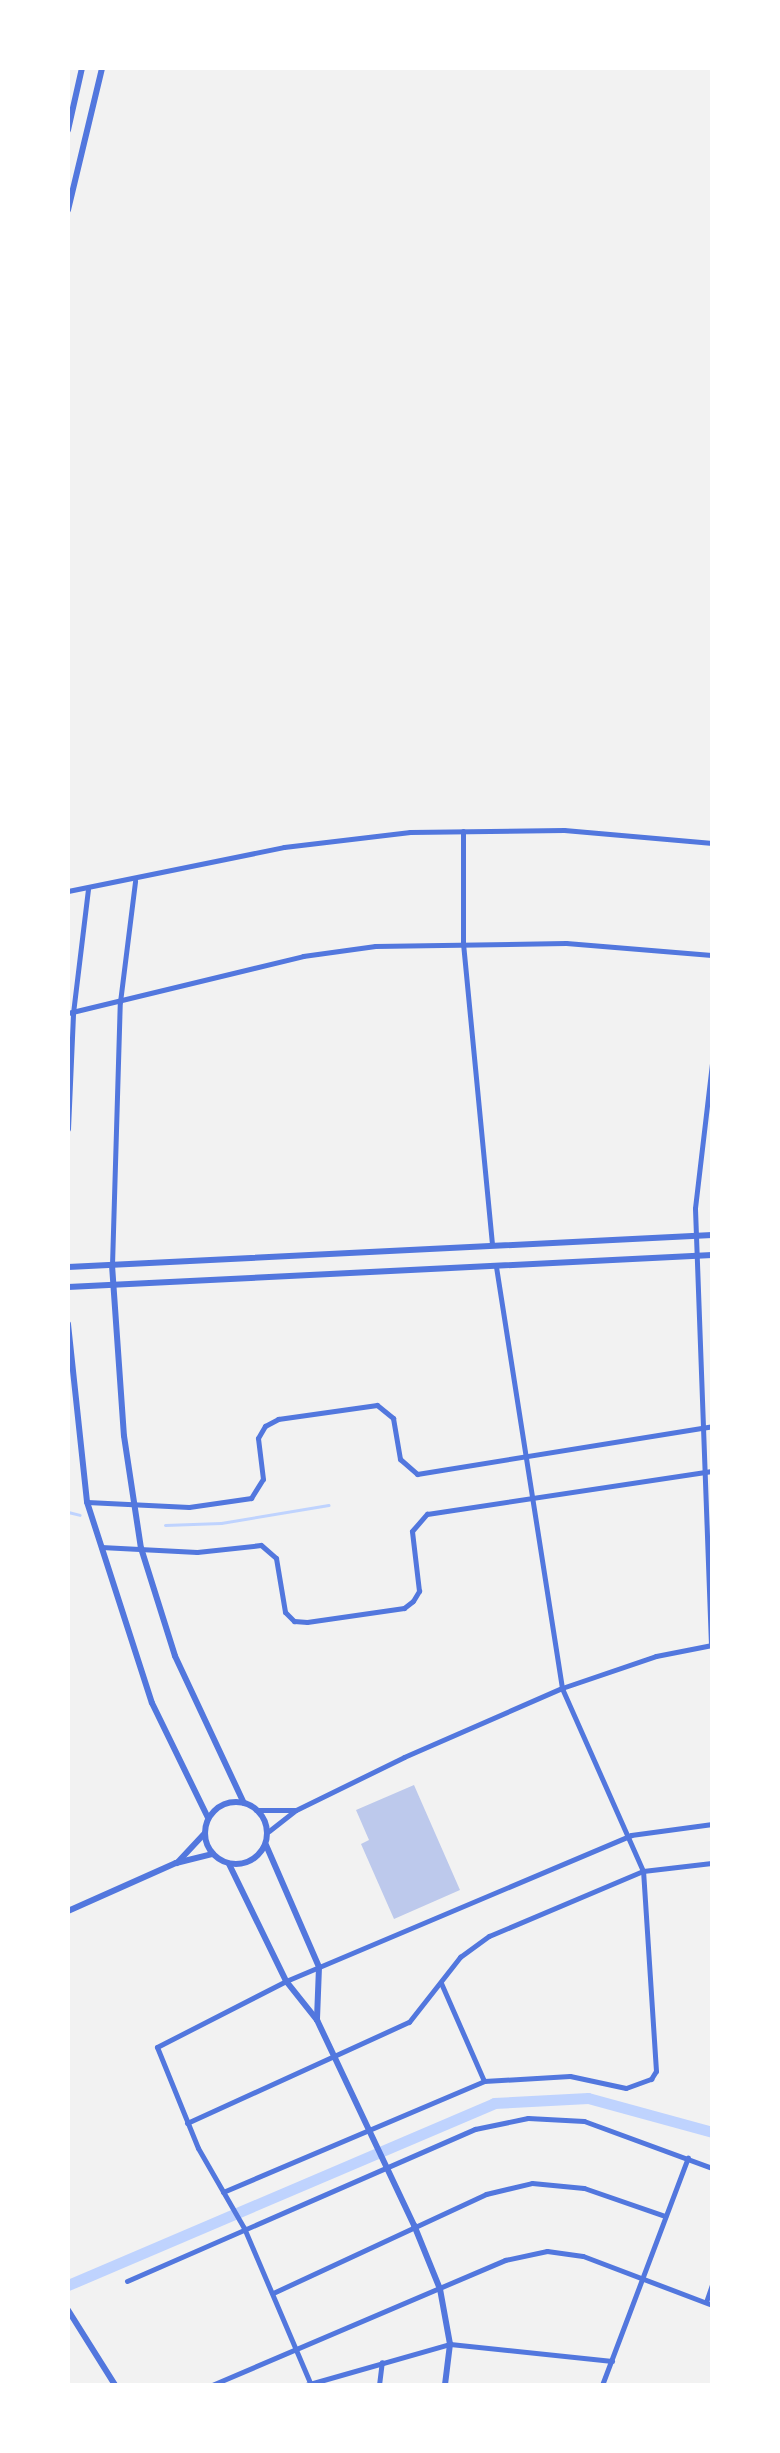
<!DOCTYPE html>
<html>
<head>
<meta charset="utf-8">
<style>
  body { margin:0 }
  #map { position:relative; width:780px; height:2453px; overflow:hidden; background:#f2f2f2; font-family:Cabin,sans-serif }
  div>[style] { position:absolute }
  .stream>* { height:3px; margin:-1.5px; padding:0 1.5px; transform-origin:1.5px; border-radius:1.5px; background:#bfd3fe }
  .canal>* { height:11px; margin:-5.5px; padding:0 5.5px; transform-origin:5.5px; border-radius:5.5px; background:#bfd3fe }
  .building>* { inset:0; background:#bdc9ec }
  .minor>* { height:5px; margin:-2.5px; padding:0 2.5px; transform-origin:2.5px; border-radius:2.5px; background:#5277de }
  .tertiary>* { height:6px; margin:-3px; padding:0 3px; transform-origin:3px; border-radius:3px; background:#5277de }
  .tertiary>.ring { margin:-3px; padding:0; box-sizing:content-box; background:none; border:6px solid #5277de; border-radius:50% }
  span { translate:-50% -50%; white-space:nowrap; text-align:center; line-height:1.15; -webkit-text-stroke:7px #fff; paint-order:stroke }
  .frame { position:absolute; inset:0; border:70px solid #fff; pointer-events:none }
</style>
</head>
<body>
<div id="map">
  <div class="stream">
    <i style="left:68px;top:1512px;width:12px;rotate:14deg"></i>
    <i style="left:165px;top:1525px;width:56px;rotate:-2deg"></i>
    <i style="left:221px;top:1523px;width:109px;rotate:-9.5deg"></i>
  </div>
  <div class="canal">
    <i style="left:68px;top:2285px;width:463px;rotate:-23.1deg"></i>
    <i style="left:494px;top:2103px;width:94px;rotate:-3deg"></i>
    <i style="left:588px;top:2098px;width:129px;rotate:15.3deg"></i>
  </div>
  <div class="building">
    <i style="clip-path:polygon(414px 1785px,460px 1890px,394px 1919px,361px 1844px,369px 1840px,356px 1810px)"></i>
  </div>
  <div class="minor">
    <i style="left:463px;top:831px;width:112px;rotate:90deg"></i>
    <i style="left:463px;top:943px;width:303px;rotate:84.5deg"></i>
    <i style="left:68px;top:891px;width:220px;rotate:-11.5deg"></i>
    <i style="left:284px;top:847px;width:127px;rotate:-6.8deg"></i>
    <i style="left:410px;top:832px;width:154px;rotate:-0.7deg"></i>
    <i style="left:564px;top:830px;width:149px;rotate:5deg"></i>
    <i style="left:68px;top:1013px;width:242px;rotate:-13.6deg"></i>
    <i style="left:303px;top:956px;width:73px;rotate:-7.9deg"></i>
    <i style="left:375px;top:946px;width:191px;rotate:-0.9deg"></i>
    <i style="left:566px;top:943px;width:146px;rotate:4.7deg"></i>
    <i style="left:68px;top:1129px;width:116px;rotate:-87.5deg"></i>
    <i style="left:73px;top:1013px;width:125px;rotate:-83.1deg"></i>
    <i style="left:112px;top:1265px;width:263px;rotate:-88.3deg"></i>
    <i style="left:120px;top:1002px;width:122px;rotate:-82.9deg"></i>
    <i style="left:87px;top:1502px;width:102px;rotate:2.8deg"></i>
    <i style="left:189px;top:1507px;width:63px;rotate:-8.3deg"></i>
    <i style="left:251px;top:1498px;width:22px;rotate:-58deg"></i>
    <i style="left:263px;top:1479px;width:41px;rotate:-97deg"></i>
    <i style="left:258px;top:1438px;width:14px;rotate:-60deg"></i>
    <i style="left:265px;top:1426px;width:15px;rotate:-28deg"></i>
    <i style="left:278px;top:1419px;width:100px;rotate:-8deg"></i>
    <i style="left:377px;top:1405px;width:21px;rotate:39deg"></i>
    <i style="left:393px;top:1418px;width:42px;rotate:80.3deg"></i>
    <i style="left:400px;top:1459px;width:23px;rotate:41deg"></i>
    <i style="left:417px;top:1474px;width:299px;rotate:-9.2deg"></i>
    <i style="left:101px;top:1547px;width:96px;rotate:3deg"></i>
    <i style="left:197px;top:1552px;width:64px;rotate:-6.2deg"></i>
    <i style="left:261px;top:1545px;width:20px;rotate:41deg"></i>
    <i style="left:276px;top:1558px;width:55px;rotate:80.5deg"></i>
    <i style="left:285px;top:1612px;width:13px;rotate:45deg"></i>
    <i style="left:294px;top:1621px;width:13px;rotate:4deg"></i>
    <i style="left:307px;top:1622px;width:98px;rotate:-8.2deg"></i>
    <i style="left:404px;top:1608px;width:11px;rotate:-38deg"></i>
    <i style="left:413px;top:1601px;width:12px;rotate:-59deg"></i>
    <i style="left:419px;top:1591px;width:60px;rotate:-96.7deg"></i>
    <i style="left:412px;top:1531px;width:23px;rotate:-49deg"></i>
    <i style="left:427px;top:1514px;width:288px;rotate:-8.6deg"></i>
    <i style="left:711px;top:1645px;width:437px;rotate:-92.1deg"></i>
    <i style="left:695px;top:1208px;width:146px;rotate:-83.3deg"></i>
    <i style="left:256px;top:1810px;width:39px"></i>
    <i style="left:269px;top:1831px;width:34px;rotate:-38deg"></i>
    <i style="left:296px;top:1810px;width:120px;rotate:-26.1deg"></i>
    <i style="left:404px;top:1757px;width:172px;rotate:-23.6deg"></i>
    <i style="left:562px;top:1688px;width:99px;rotate:-18.8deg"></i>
    <i style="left:656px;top:1656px;width:57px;rotate:-11.1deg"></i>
    <i style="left:441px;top:1983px;width:107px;rotate:66.3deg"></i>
    <i style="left:187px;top:2123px;width:244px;rotate:-24.5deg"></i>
    <i style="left:409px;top:2022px;width:83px;rotate:-51.9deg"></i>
    <i style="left:460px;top:1957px;width:36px;rotate:-36deg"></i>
    <i style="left:489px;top:1936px;width:167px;rotate:-22.9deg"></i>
    <i style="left:643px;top:1871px;width:69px;rotate:-6.6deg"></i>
    <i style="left:223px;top:2192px;width:284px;rotate:-23deg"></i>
    <i style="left:484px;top:2081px;width:86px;rotate:-3.3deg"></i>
    <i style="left:570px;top:2076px;width:57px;rotate:12.1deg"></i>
    <i style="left:626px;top:2088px;width:27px;rotate:-20deg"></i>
    <i style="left:651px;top:2079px;width:9px;rotate:-58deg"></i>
    <i style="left:656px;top:2071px;width:200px;rotate:-93.7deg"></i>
    <i style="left:643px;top:1871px;width:200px;rotate:-113.9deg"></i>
    <i style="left:562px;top:1688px;width:426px;rotate:-98.9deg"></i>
    <i style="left:127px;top:2281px;width:380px;rotate:-23.6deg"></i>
    <i style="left:475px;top:2129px;width:54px;rotate:-11.7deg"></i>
    <i style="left:528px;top:2118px;width:56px;rotate:3.1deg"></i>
    <i style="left:584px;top:2121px;width:136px;rotate:20.2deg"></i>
    <i style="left:273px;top:2293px;width:235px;rotate:-24.9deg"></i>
    <i style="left:486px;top:2194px;width:47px;rotate:-13.4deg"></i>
    <i style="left:532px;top:2183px;width:52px;rotate:5.5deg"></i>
    <i style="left:584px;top:2188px;width:86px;rotate:19.1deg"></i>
    <i style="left:706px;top:2302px;width:18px;rotate:-71deg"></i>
    <i style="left:212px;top:2385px;width:319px;rotate:-23.1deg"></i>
    <i style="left:505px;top:2260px;width:43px;rotate:-12.1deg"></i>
    <i style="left:547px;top:2251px;width:36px;rotate:8deg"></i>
    <i style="left:583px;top:2256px;width:138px;rotate:20.8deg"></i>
    <i style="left:306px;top:2385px;width:150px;rotate:-15.9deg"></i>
    <i style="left:450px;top:2344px;width:163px;rotate:6deg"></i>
    <i style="left:311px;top:2385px;width:171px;rotate:-113.1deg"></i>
    <i style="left:244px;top:2228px;width:92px;rotate:-119.9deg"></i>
    <i style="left:198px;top:2148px;width:109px;rotate:-112.1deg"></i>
    <i style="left:157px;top:2047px;width:145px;rotate:-27.1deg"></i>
    <i style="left:286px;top:1981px;width:375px;rotate:-22.9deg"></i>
    <i style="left:631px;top:1835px;width:82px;rotate:-7.7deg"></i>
    <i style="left:379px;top:2385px;width:23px;rotate:-83deg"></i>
    <i style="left:602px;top:2385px;width:243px;rotate:-69.3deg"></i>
  </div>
  <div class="tertiary">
    <i style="left:68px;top:130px;width:64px;rotate:-77.3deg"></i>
    <i style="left:68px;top:210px;width:146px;rotate:-76.5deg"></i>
    <i style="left:112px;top:1265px;width:171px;rotate:86deg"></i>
    <i style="left:124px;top:1436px;width:113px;rotate:81.4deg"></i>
    <i style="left:141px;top:1548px;width:113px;rotate:72.5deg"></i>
    <i style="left:175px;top:1656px;width:162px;rotate:64.9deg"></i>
    <i style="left:68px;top:1267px;width:645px;rotate:-2.84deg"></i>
    <i style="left:68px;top:1287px;width:645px;rotate:-2.84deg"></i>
    <i style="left:68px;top:1324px;width:179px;rotate:83.9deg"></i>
    <i style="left:87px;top:1502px;width:211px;rotate:72.1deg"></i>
    <i style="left:152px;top:1703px;width:128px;rotate:64deg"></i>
    <i class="ring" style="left:205px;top:1802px;width:56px;height:56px"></i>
    <i style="left:266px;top:1845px;width:133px;rotate:66.5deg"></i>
    <i style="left:319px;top:1967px;width:53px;rotate:92.2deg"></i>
    <i style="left:177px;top:1863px;width:41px;rotate:-47deg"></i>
    <i style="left:229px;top:1864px;width:130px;rotate:64deg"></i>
    <i style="left:286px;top:1981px;width:50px;rotate:51.5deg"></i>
    <i style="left:317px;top:2020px;width:227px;rotate:64.7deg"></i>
    <i style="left:414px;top:2225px;width:69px;rotate:67.9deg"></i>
    <i style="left:440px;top:2289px;width:56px;rotate:79.7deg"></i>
    <i style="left:450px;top:2344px;width:41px;rotate:97deg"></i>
    <i style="left:68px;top:1911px;width:118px;rotate:-24deg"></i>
    <i style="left:176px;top:1863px;width:38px;rotate:-14deg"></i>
    <i style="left:68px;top:2310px;width:89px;rotate:57.9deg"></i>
  </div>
  <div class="frame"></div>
</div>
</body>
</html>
